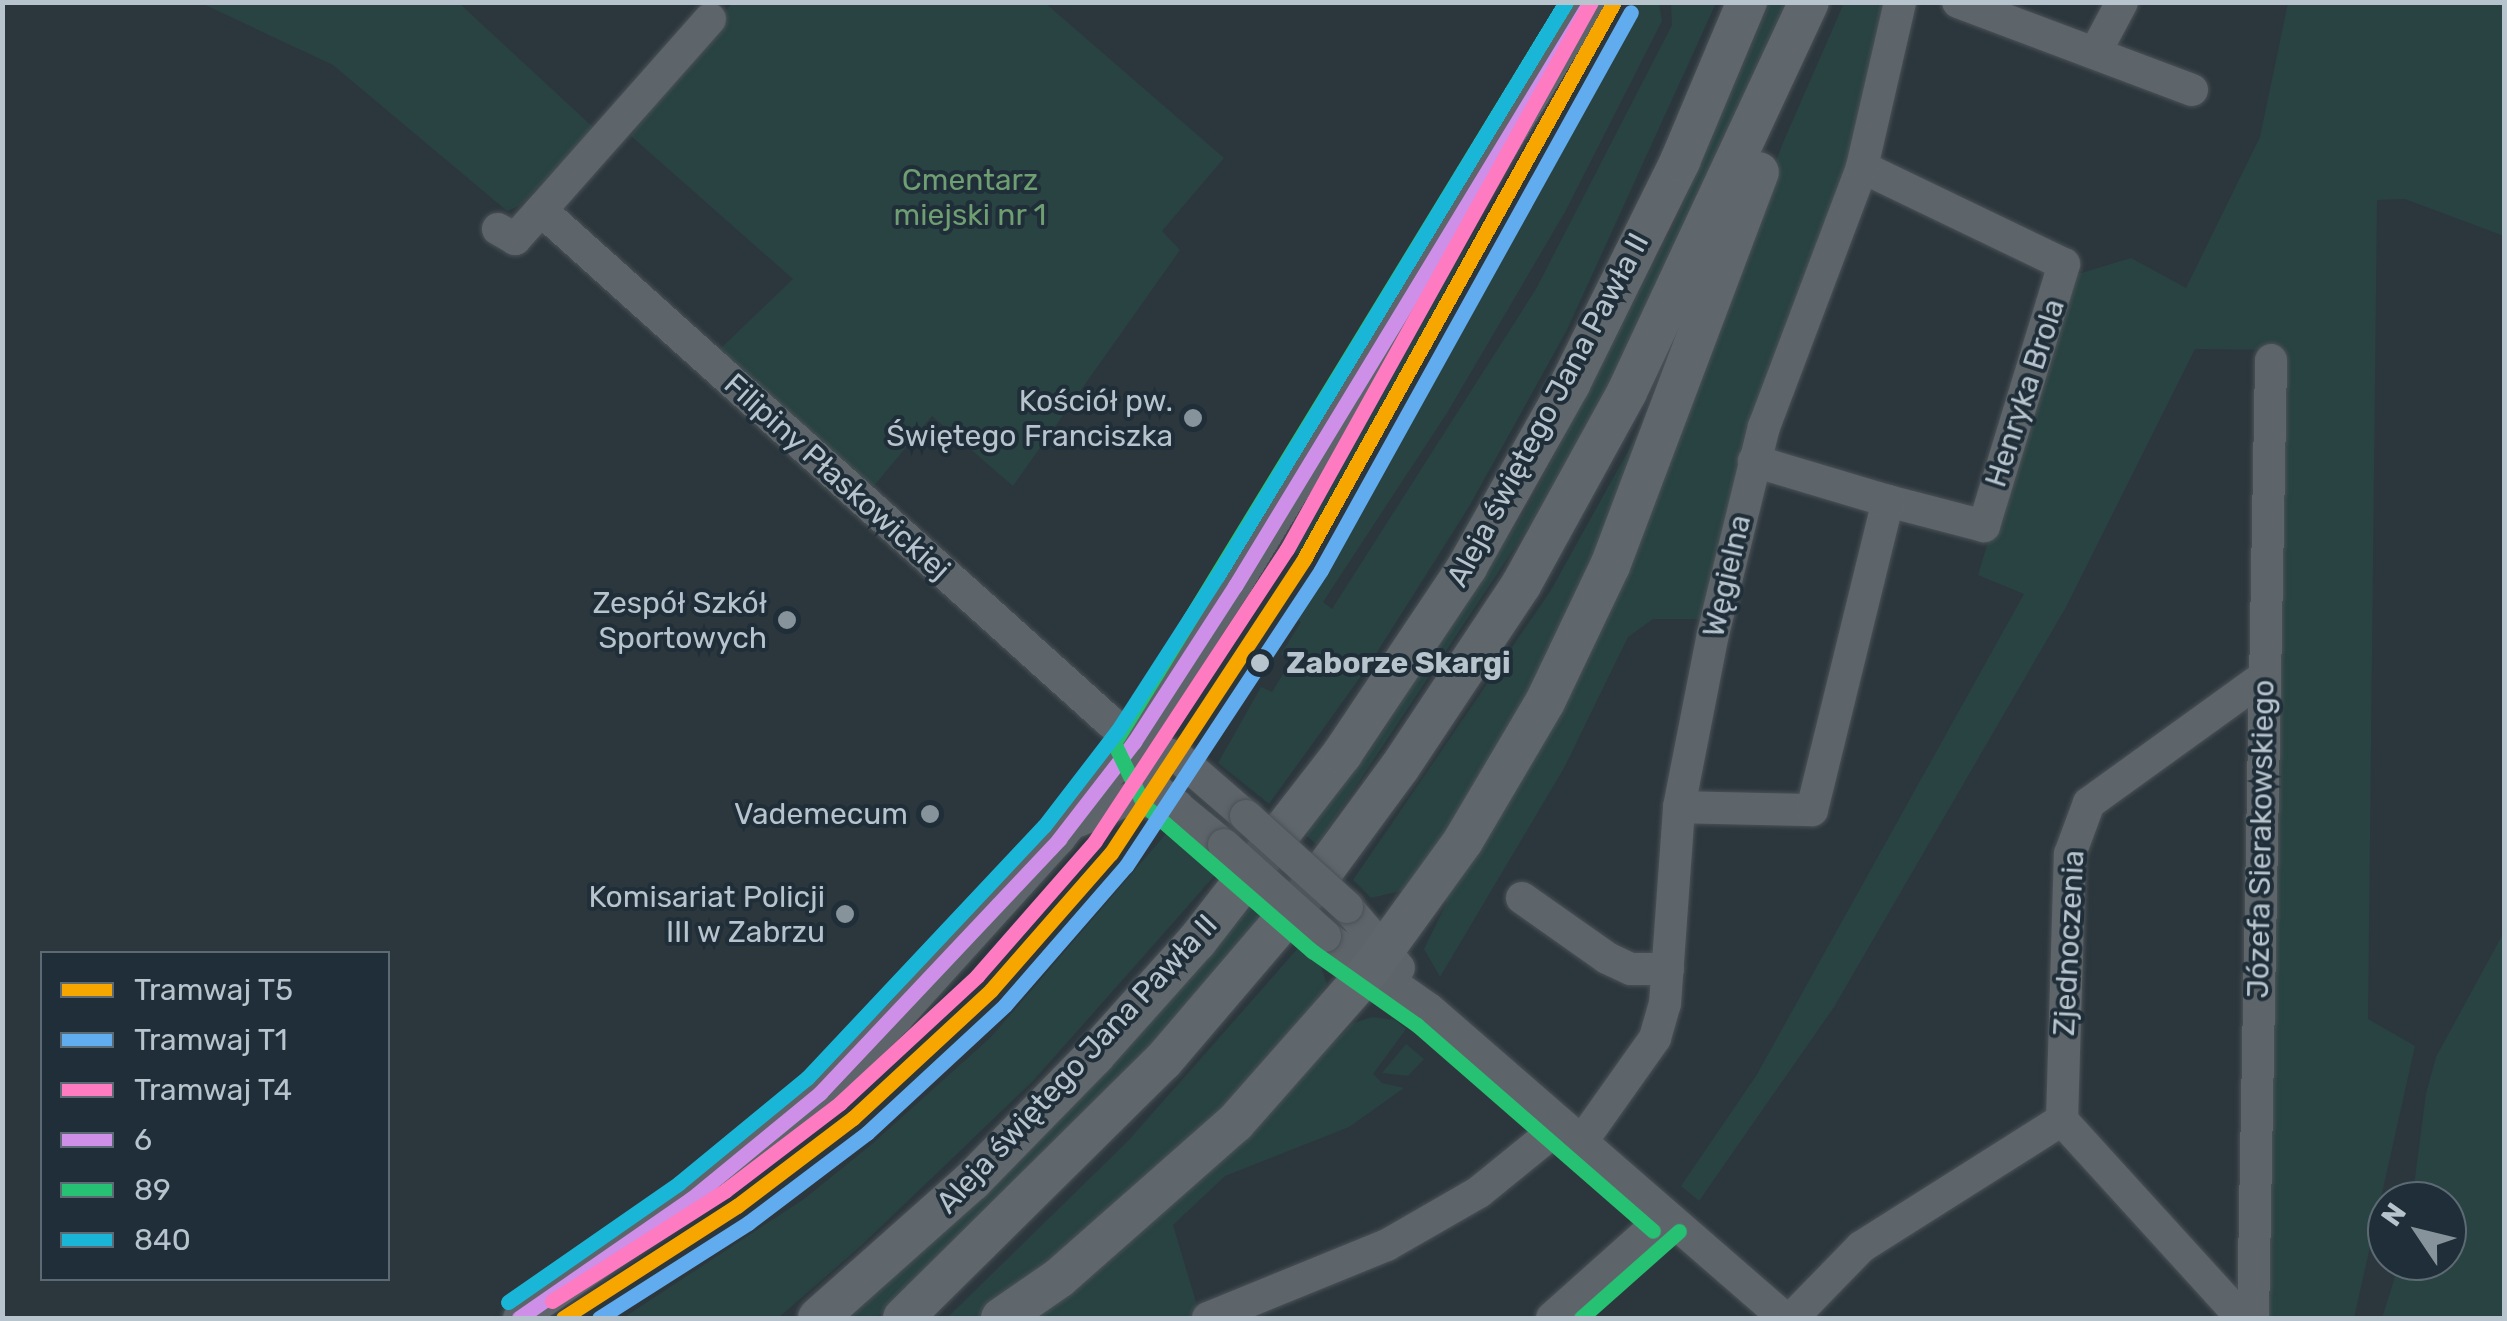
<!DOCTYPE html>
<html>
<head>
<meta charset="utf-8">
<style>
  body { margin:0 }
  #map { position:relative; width:2507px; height:1321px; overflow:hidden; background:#2c373d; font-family:Rubik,sans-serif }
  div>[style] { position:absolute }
  .green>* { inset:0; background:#294242 }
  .roads { filter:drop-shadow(0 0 2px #4b5257) drop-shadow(0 0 2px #4b5257) }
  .minor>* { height:32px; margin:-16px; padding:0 16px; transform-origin:16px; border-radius:16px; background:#5e656a }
  .major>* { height:40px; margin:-20px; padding:0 20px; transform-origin:20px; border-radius:20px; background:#60676c }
  .bridges { filter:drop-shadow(0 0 2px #4b5257) drop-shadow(0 0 2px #4b5257) }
  .minor-bridge>* { height:32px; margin:-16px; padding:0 16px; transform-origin:16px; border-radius:16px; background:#5e656a }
  .bus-1>* { height:15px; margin:-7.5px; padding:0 7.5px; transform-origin:7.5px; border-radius:7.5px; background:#ce8fe9 }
  .bus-2>* { height:15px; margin:-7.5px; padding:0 7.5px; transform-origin:7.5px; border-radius:7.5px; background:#26c172 }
  .bus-3>* { height:15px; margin:-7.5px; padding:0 7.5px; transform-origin:7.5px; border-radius:7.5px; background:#1ab6d8 }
  .tram-1>* { height:15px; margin:-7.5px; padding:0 7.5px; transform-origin:7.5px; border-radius:7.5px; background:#f7a600 }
  .tram-2>* { height:15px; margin:-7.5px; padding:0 7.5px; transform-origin:7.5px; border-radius:7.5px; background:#60acee }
  .tram-3>* { height:15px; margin:-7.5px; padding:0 7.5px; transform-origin:7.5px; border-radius:7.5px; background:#fe7ac1 }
  .dots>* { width:28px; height:28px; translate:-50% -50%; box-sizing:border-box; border:5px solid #1f2e38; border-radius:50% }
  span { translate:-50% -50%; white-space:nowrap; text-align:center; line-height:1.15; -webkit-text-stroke:8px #1f2e38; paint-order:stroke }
  .park-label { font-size:30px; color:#6e9e71 }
  .street-label { font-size:30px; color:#b8c4cd }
  .poi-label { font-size:30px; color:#b8c4cd }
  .right { translate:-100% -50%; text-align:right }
  .stop-label { font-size:30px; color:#b8c4cd; font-weight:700 }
  .left { translate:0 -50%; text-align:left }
  .frame { position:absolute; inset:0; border:5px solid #b8c4cd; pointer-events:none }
  .legend { position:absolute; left:40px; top:951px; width:350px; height:330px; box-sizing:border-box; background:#1f2e38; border:2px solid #5c6a74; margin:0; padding:12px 18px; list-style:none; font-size:30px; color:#b8c4cd }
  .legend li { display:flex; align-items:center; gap:20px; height:50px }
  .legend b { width:50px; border:2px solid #5c6a74 }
  .north { position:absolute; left:2367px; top:1181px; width:100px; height:100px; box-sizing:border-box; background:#1f2e38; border:2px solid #5c6a74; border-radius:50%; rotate:305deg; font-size:28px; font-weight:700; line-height:40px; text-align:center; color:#b8c4cd }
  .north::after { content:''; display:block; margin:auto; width:35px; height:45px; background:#87939b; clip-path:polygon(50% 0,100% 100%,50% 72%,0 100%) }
</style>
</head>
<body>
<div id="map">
  <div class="green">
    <i style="clip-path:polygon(1044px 2px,1224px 158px,1162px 231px,1180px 250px,1013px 486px,932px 416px,873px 487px,718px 351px,793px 279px,631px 136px,732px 3px)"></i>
    <i style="clip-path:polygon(1636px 2px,1659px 3px,1662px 21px,1565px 212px,1447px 413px,1323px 602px,1332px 609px,1536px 289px,1672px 25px,1671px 3px,1716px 3px,1567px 330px,1470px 505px,1369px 665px,1269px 804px,1218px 763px,1261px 687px,1272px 692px,1291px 661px,1281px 654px,1301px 622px,1290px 615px)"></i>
    <i style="clip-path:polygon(201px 3px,459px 3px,595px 129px,519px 206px,507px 211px,333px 65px)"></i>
    <i style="clip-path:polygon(1770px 3px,1785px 3px,1625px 354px,1533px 520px,1317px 845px,1306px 835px,1372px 748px,1527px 508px,1674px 225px)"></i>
    <i style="clip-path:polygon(1844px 3px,1890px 3px,1853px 156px,1701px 619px,1653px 619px,1628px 637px,1564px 768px,1440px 977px,1424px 949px,1447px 902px,1441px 895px,1698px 375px,1782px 145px)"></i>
    <i style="clip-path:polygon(2288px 3px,2504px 3px,2504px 236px,2405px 199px,2377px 200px,2368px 1019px,2415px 1046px,2354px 1318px,2265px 1318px,2282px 350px,2195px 349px,2066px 607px,1834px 1007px,1699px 1201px,1681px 1186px,1756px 1076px,2024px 594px,1978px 575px,2068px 277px,2131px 258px,2186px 288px,2260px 137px)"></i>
    <i style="clip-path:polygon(1488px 210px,1368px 435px,1300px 555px,1294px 552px,1325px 474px)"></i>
    <i style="clip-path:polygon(1652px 408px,1554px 658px,1456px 828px,1405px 890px,1371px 898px,1353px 880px,1551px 590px)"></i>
    <i style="clip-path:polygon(1158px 820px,1164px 824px,1105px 899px,1021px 996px,922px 1090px,751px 1227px,610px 1318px,593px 1318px,747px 1220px,864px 1131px,1031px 972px)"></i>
    <i style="clip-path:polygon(1171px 828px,1216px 874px,1034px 1080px,861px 1246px,778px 1318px,623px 1318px,804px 1199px,872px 1144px,991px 1037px)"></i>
    <i style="clip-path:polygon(1253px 905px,1264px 915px,1162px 1035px,949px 1253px,876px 1318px,850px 1318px,1028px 1153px)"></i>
    <i style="clip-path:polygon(2504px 932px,2504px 1318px,2382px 1318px,2400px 1261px,2447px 1261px,2447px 1201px,2412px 1201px,2426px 1094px,2436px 1057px)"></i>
    <i style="clip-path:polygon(1299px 947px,1318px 959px,1327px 984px,1274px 1065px,982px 1318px,947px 1318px,1128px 1141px)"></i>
    <i style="clip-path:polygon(1372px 1017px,1395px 1020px,1406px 1029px,1373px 1074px,1382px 1083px,1404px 1088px,1349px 1127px,1225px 1176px,1173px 1225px,1199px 1312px,1184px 1318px,1021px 1318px,1332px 1032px,1339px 1038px,1353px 1023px)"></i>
    <i style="clip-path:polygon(1406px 1044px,1424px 1059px,1408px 1076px,1382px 1073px)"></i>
  </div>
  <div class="roads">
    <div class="minor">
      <i style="left:1958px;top:2px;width:250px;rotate:20.6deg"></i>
      <i style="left:2096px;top:51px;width:55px;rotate:-62deg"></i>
      <i style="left:1862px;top:167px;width:224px;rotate:25.7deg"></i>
      <i style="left:2064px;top:264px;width:274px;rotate:107deg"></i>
      <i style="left:1984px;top:526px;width:99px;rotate:-165.4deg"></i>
      <i style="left:541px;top:210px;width:255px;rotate:-48.5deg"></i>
      <i style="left:498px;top:229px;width:20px;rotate:30deg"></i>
      <i style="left:515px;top:239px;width:39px;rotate:-48deg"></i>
      <i style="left:541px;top:210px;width:763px;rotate:41.97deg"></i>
      <i style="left:1108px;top:720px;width:34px;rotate:40deg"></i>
      <i style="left:1134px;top:742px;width:48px;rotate:19.6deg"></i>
      <i style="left:1179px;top:758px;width:89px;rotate:40.9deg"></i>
      <i style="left:1134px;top:742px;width:53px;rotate:64.4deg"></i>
      <i style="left:1157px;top:790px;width:87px;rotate:39.4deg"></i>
      <i style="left:1679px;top:807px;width:133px;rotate:1.3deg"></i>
      <i style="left:1812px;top:810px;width:318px;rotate:-76.2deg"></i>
      <i style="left:1888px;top:501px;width:140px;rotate:-163.4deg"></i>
      <i style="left:1078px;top:821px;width:56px;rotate:-23.3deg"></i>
      <i style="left:1129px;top:799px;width:49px;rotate:8.1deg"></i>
      <i style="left:1522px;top:898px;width:104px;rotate:35.2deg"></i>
      <i style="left:1607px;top:958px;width:26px;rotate:25deg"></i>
      <i style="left:1631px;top:969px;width:37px"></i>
      <i style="left:1347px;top:907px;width:80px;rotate:49.6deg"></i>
      <i style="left:1325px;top:936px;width:127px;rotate:35.1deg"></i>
      <i style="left:1429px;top:1009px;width:471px;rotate:41deg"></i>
      <i style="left:1580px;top:1144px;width:130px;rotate:-54.7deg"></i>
      <i style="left:1655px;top:1038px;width:35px;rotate:-74deg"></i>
      <i style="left:1665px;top:1004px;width:197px;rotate:-85.9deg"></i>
      <i style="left:1679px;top:807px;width:176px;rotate:-78.9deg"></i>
      <i style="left:1713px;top:634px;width:213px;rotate:-76.2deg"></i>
      <i style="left:1764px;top:427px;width:278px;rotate:-69.3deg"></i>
      <i style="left:1862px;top:167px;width:169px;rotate:-77deg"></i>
      <i style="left:519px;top:1318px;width:209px;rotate:-34.7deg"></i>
      <i style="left:691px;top:1199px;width:167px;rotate:-39.4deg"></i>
      <i style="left:820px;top:1093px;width:107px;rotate:-44.2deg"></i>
      <i style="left:897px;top:1018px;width:241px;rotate:-47.9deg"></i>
      <i style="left:1059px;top:839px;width:123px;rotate:-52.3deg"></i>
      <i style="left:1134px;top:742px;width:186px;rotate:-57.1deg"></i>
      <i style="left:1235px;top:586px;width:683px;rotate:-58.71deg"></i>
      <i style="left:1208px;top:1318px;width:193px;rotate:-22.2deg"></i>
      <i style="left:1387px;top:1245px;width:106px;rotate:-29.9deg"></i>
      <i style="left:1479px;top:1192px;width:103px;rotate:-39.1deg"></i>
      <i style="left:1552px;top:1318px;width:153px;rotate:-41.8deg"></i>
      <i style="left:1792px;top:1318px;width:99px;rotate:-45.8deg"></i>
      <i style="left:1861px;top:1247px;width:238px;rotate:-32.3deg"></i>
      <i style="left:2242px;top:1318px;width:268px;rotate:-132.3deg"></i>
      <i style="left:2062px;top:1120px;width:266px;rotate:-88.3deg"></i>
      <i style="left:2070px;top:854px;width:54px;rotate:-69.6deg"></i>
      <i style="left:2089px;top:803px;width:213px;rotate:-35.8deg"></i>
      <i style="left:2253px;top:1318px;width:958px;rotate:-88.92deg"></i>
    </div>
    <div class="major">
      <i style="left:818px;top:1318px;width:206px;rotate:-41.7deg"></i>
      <i style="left:972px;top:1181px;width:175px;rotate:-45.7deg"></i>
      <i style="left:1094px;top:1056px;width:154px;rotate:-48.2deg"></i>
      <i style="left:1197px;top:941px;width:237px;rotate:-52.2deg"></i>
      <i style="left:1342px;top:754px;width:225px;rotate:-56.2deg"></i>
      <i style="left:1467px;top:567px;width:210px;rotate:-60.6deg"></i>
      <i style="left:1570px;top:384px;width:249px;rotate:-63.7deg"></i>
      <i style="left:1680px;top:161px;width:173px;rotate:-67.2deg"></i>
      <i style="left:903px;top:1318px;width:366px;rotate:-44.7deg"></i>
      <i style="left:1163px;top:1061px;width:228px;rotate:-49.5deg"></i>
      <i style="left:1311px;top:888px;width:150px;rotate:-53.7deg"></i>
      <i style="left:1400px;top:767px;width:219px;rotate:-56.4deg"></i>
      <i style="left:1521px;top:585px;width:220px;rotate:-61.2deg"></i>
      <i style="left:1627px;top:392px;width:430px;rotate:-65deg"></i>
      <i style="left:1001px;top:1318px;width:70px;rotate:-34.6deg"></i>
      <i style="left:1059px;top:1278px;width:235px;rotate:-41.4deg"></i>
      <i style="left:1235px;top:1123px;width:203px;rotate:-48.6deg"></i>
      <i style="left:1369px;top:971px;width:160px;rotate:-54.1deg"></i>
      <i style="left:1463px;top:841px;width:161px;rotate:-59.5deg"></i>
      <i style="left:1545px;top:702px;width:151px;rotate:-64.5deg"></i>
      <i style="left:1610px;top:566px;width:421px;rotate:-69.3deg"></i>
    </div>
  </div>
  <div class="bridges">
    <div class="minor-bridge">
      <i style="left:1246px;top:816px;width:136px;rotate:42deg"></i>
      <i style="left:1224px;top:845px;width:136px;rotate:42deg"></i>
    </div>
  </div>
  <div class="bus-1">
    <i style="left:519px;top:1318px;width:209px;rotate:-34.7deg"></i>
    <i style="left:691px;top:1199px;width:167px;rotate:-39.4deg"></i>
    <i style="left:820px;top:1093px;width:349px;rotate:-46.7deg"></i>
    <i style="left:1059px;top:839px;width:123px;rotate:-52.3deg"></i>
    <i style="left:1134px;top:742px;width:186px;rotate:-57.1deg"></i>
    <i style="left:1235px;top:586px;width:683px;rotate:-58.71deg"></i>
  </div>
  <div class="bus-2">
    <i style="left:1566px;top:2px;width:868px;rotate:121.38deg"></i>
    <i style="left:1114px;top:743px;width:69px;rotate:64.2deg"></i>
    <i style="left:1144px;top:805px;width:223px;rotate:41deg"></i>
    <i style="left:1312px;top:951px;width:128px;rotate:35.2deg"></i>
    <i style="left:1417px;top:1025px;width:313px;rotate:41.1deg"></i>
    <i style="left:1581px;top:1318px;width:131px;rotate:-41.6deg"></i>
  </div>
  <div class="bus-3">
    <i style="left:508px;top:1302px;width:208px;rotate:-34.8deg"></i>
    <i style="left:679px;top:1183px;width:166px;rotate:-39.4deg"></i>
    <i style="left:807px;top:1078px;width:346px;rotate:-46.8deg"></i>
    <i style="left:1044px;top:826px;width:121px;rotate:-52.4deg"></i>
    <i style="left:1118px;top:730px;width:184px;rotate:-57.2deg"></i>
    <i style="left:1218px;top:575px;width:670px;rotate:-58.73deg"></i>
  </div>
  <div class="tram-1">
    <i style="left:563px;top:1318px;width:207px;rotate:-32.8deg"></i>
    <i style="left:737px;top:1206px;width:146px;rotate:-37.2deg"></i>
    <i style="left:853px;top:1118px;width:188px;rotate:-42.8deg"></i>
    <i style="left:991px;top:990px;width:182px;rotate:-48.8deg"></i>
    <i style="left:1111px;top:853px;width:352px;rotate:-56.7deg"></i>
    <i style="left:1304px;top:559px;width:637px;rotate:-60.9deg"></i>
  </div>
  <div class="tram-2">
    <i style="left:599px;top:1318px;width:177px;rotate:-32.5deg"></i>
    <i style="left:748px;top:1223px;width:149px;rotate:-37.1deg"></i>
    <i style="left:867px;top:1133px;width:188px;rotate:-42.8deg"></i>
    <i style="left:1005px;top:1005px;width:184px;rotate:-49deg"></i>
    <i style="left:1126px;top:866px;width:354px;rotate:-56.6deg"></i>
    <i style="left:1321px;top:570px;width:638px;rotate:-60.95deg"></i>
  </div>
  <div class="tram-3">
    <i style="left:552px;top:1301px;width:206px;rotate:-32.5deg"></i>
    <i style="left:726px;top:1190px;width:143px;rotate:-37.3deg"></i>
    <i style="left:840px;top:1103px;width:187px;rotate:-42.8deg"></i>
    <i style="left:977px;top:976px;width:179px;rotate:-48.8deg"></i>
    <i style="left:1095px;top:841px;width:349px;rotate:-56.7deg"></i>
    <i style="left:1287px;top:549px;width:626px;rotate:-60.94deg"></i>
  </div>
  <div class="dots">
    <i style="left:1193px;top:418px;background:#87939b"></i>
    <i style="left:787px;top:620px;background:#87939b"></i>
    <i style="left:1260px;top:663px;background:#b8c4cd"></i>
    <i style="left:930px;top:814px;background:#87939b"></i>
    <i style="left:845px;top:914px;background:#87939b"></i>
  </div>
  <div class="park-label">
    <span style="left:970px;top:197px">Cmentarz<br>miejski nr 1</span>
  </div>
  <div class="street-label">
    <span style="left:2025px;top:393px;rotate:-72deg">Henryka Brola</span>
    <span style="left:1548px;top:410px;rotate:-62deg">Aleja świętego Jana Pawła II</span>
    <span style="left:837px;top:477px;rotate:42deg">Filipiny Płaskowickiej</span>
    <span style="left:1727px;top:576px;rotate:-77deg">Węgielna</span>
    <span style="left:2261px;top:839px;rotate:-89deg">Józefa Sierakowskiego</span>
    <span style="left:2069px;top:943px;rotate:-87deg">Zjednoczenia</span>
    <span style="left:1077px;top:1064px;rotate:-47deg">Aleja świętego Jana Pawła II</span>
  </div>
  <div class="poi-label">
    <span class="right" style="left:1173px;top:418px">Kościół pw.<br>Świętego Franciszka</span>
    <span class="right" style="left:767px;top:620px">Zespół Szkół<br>Sportowych</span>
    <span class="right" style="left:908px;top:814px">Vademecum</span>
    <span class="right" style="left:825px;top:914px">Komisariat Policji<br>III w Zabrzu</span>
  </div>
  <div class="stop-label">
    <span class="left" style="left:1286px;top:663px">Zaborze Skargi</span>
  </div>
  <div class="frame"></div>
  <ul class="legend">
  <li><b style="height:12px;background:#f7a600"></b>Tramwaj T5</li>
  <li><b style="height:12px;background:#60acee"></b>Tramwaj T1</li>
  <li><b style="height:12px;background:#fe7ac1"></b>Tramwaj T4</li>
  <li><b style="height:12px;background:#ce8fe9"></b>6</li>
  <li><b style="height:12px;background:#26c172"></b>89</li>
  <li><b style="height:12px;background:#1ab6d8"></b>840</li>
  </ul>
  <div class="north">N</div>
</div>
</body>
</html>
